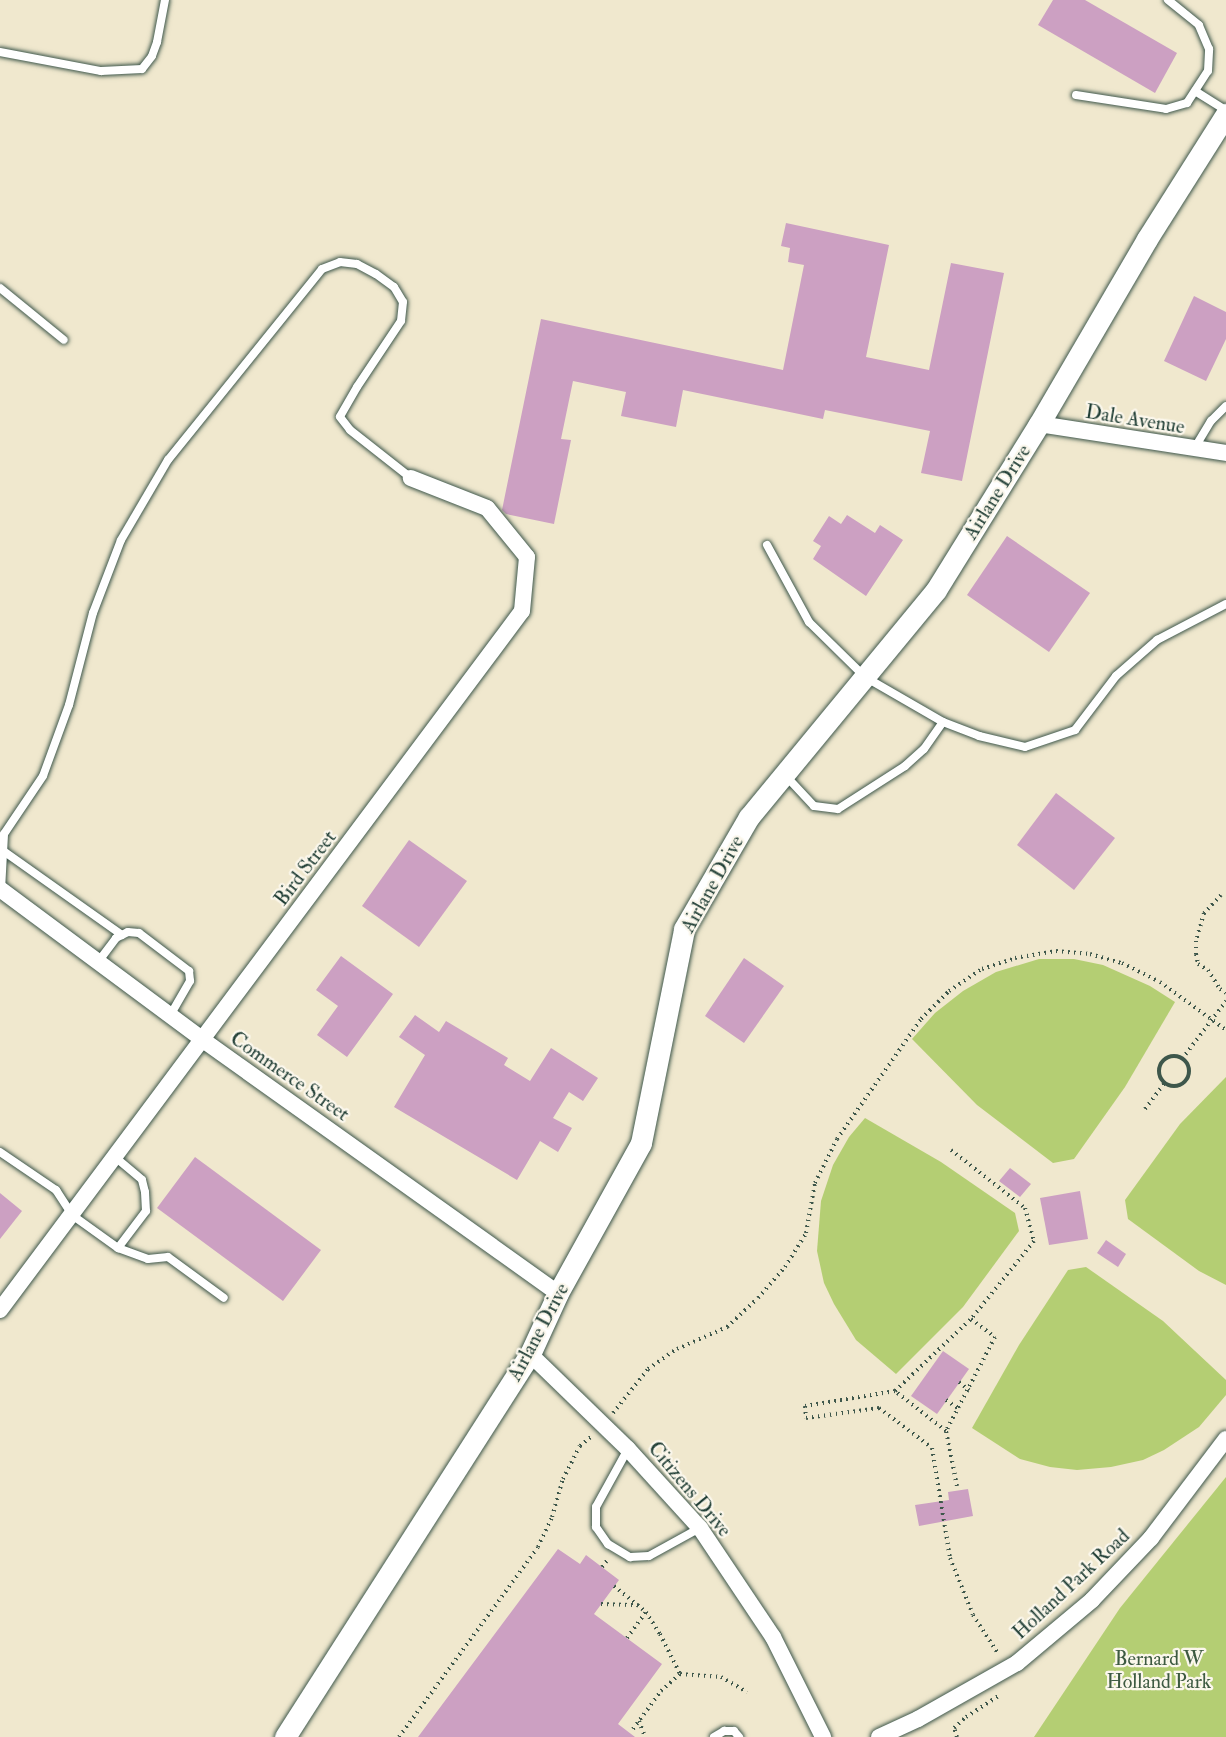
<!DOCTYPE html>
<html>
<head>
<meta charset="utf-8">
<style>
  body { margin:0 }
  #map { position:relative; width:1226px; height:1737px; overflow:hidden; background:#f0e8ce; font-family:"IM FELL Double Pica",serif }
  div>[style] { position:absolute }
  .green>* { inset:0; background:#b4ce73 }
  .building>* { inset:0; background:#cca0c2 }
  .path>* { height:4px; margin-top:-2px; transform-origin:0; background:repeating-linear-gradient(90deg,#3e574b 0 1.5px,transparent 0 6px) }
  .path>.ring { margin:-2px; padding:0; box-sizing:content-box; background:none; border:4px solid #3e574b; border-radius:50% }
  .roads { filter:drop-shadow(0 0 2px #3e574b) drop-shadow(0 0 2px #3e574b) }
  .service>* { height:8px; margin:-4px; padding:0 4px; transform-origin:4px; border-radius:4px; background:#fff }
  .minor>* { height:16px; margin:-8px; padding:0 8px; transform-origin:8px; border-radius:8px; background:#fff }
  .tertiary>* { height:21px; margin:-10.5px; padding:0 10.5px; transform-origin:10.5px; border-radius:10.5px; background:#fff }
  span { translate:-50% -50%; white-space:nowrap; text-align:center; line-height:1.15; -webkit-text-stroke:4.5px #fbf7ec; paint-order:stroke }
  .street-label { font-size:20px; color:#1f3d34 }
  .park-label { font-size:20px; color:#3d5a41 }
</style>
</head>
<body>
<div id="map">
  <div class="green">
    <i style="clip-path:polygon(1039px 959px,1074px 959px,1103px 965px,1150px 986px,1175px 1002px,1125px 1087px,1074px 1159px,1053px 1163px,977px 1105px,912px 1039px,935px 1013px,963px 991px,996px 972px)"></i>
    <i style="clip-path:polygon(1226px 1077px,1226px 1285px,1199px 1271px,1128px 1219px,1125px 1200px,1180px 1124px)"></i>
    <i style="clip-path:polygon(865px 1118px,941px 1162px,1015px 1213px,1019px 1231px,963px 1307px,896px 1374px,856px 1340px,834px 1304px,824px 1283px,817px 1251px,821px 1201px,833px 1165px,849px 1137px)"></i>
    <i style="clip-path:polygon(1086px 1267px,1163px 1321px,1226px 1380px,1226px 1395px,1199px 1427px,1164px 1450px,1143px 1460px,1111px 1467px,1077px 1470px,1050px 1467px,1020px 1459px,972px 1428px,1019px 1345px,1068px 1270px)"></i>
    <i style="clip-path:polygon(1226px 1477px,1226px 1737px,1034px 1737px,1120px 1608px)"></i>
  </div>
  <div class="building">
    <i style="clip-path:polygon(1053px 0,1085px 0,1177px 53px,1155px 93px,1038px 25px)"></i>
    <i style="clip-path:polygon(786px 223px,889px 245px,866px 357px,929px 370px,951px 263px,1004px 273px,962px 481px,921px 473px,930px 431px,825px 410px,823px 419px,683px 390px,676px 427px,621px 416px,626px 392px,573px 381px,561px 439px,571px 440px,554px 524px,506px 514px,502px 510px,541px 319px,783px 370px,804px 265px,788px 262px,790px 248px,781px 246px)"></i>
    <i style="clip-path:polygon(1194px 296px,1226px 312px,1226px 339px,1206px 381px,1164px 361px)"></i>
    <i style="clip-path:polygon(847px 515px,875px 533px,880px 525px,903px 540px,866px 596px,813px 559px,821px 546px,813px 541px,829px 516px,841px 524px)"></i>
    <i style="clip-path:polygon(1007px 536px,1090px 593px,1049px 652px,967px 595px)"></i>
    <i style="clip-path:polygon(1056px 793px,1115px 838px,1074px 890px,1017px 845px)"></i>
    <i style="clip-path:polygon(409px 840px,467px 881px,419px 947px,362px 906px)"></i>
    <i style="clip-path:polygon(341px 956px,393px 994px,347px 1057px,317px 1035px,338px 1006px,316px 990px)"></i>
    <i style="clip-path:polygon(744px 958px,784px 986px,744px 1043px,705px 1016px)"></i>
    <i style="clip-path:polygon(415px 1015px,439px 1032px,446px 1021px,508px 1058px,504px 1065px,530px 1081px,551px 1048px,598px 1078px,583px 1101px,569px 1092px,553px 1118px,572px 1128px,558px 1152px,540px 1141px,517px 1180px,394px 1107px,425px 1055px,399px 1037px)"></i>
    <i style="clip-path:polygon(195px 1157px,321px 1250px,283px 1301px,157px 1208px)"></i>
    <i style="clip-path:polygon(1010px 1168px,1031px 1184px,1020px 1197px,999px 1181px)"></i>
    <i style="clip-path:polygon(1080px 1191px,1088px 1239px,1049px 1245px,1040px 1198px)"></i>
    <i style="clip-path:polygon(0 1193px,22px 1211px,0 1239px)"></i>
    <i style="clip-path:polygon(1106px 1240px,1126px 1254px,1118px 1267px,1097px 1253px)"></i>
    <i style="clip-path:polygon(943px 1351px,969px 1369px,937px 1414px,911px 1396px)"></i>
    <i style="clip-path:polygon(968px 1489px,973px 1516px,919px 1526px,915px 1505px,949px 1500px,948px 1492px)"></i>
    <i style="clip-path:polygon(558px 1549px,580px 1564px,586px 1555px,619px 1580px,594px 1614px,662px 1664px,618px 1724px,635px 1737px,418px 1737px)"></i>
  </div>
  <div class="path">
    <i style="left:1221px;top:895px;width:25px;rotate:133deg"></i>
    <i style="left:1204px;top:913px;width:29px;rotate:106deg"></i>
    <i style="left:1196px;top:941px;width:13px;rotate:90deg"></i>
    <i style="left:1196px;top:954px;width:10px;rotate:79deg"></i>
    <i style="left:1198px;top:964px;width:12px;rotate:31deg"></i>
    <i style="left:1208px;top:970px;width:22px;rotate:58deg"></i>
    <i style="left:1220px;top:989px;width:7px;rotate:34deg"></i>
    <i class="ring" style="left:1159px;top:1056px;width:26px;height:26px"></i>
    <i style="left:1182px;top:1059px;width:73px;rotate:-52.8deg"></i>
    <i style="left:1145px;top:1109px;width:34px;rotate:-53deg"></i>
    <i style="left:951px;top:1150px;width:94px;rotate:38.1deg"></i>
    <i style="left:1025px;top:1208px;width:34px;rotate:75deg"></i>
    <i style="left:1034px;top:1241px;width:100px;rotate:128.9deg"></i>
    <i style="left:959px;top:1382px;width:13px;rotate:39deg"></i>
    <i style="left:895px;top:1391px;width:105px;rotate:-43.5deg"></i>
    <i style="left:971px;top:1319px;width:30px;rotate:37deg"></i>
    <i style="left:995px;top:1337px;width:106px;rotate:117.5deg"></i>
    <i style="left:946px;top:1400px;width:16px;rotate:35deg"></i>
    <i style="left:613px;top:1413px;width:56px;rotate:-51.5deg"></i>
    <i style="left:648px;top:1369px;width:35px;rotate:-35deg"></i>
    <i style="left:677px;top:1349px;width:55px;rotate:-23.7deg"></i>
    <i style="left:727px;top:1327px;width:42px;rotate:-43.1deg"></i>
    <i style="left:758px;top:1298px;width:41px;rotate:-48.9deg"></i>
    <i style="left:785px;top:1267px;width:40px;rotate:-58deg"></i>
    <i style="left:806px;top:1233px;width:51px;rotate:-79.8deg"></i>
    <i style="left:815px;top:1183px;width:49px;rotate:-63.4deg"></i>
    <i style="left:837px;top:1139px;width:146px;rotate:-55deg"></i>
    <i style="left:921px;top:1019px;width:40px;rotate:-45deg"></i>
    <i style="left:949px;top:991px;width:40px;rotate:-34deg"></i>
    <i style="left:982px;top:969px;width:35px;rotate:-18deg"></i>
    <i style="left:1015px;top:958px;width:42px;rotate:-9.7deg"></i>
    <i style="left:1056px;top:951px;width:34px;rotate:5deg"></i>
    <i style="left:1090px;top:954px;width:33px;rotate:16deg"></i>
    <i style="left:1122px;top:963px;width:42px;rotate:26.6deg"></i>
    <i style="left:1160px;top:982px;width:82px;rotate:36deg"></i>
    <i style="left:957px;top:1486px;width:56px;rotate:-101.3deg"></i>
    <i style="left:946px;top:1431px;width:65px;rotate:-141.9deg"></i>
    <i style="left:895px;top:1391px;width:91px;rotate:170.5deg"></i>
    <i style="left:805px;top:1406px;width:12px;rotate:85deg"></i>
    <i style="left:806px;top:1418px;width:74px;rotate:-7.8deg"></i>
    <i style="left:879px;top:1408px;width:66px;rotate:37deg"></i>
    <i style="left:932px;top:1448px;width:111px;rotate:80.7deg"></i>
    <i style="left:950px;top:1558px;width:61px;rotate:68deg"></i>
    <i style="left:973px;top:1615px;width:44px;rotate:57deg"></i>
    <i style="left:602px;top:1567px;width:11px;rotate:-52deg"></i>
    <i style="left:614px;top:1586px;width:41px;rotate:39.1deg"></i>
    <i style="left:646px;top:1612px;width:26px;rotate:58deg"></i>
    <i style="left:660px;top:1634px;width:45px;rotate:63.4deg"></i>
    <i style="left:680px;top:1674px;width:41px;rotate:4.2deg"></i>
    <i style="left:721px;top:1677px;width:30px;rotate:30deg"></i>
    <i style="left:601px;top:1604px;width:37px;rotate:2deg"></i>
    <i style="left:627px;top:1638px;width:32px;rotate:-54deg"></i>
    <i style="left:639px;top:1721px;width:17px;rotate:69deg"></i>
    <i style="left:633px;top:1729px;width:47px;rotate:-53.6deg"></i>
    <i style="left:661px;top:1691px;width:25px;rotate:-42deg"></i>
    <i style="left:399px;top:1737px;width:235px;rotate:-53.8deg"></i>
    <i style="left:538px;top:1547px;width:33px;rotate:-65deg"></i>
    <i style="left:552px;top:1517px;width:40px;rotate:-74deg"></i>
    <i style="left:563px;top:1479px;width:37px;rotate:-63deg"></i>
    <i style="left:580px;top:1446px;width:16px;rotate:-40deg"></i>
    <i style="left:957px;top:1737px;width:9px;rotate:-108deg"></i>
    <i style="left:954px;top:1728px;width:16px;rotate:-43deg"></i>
    <i style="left:966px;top:1717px;width:40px;rotate:-32.9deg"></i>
  </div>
  <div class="roads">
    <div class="service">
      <i style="left:0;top:52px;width:103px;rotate:10.7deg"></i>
      <i style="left:101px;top:71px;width:41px;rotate:-2.8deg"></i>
      <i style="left:142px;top:69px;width:16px;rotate:-52deg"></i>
      <i style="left:152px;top:56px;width:15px;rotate:-70deg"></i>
      <i style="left:157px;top:42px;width:43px;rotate:-79.2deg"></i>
      <i style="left:1195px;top:91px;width:36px;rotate:32deg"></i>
      <i style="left:1076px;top:95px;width:91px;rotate:8.8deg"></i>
      <i style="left:1166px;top:109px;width:22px;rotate:-16deg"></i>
      <i style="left:1187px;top:103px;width:38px;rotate:-57deg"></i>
      <i style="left:1208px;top:71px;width:22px;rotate:-87deg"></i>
      <i style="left:1209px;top:49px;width:26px;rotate:-113deg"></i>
      <i style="left:1199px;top:25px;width:40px;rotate:-141deg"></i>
      <i style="left:0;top:288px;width:82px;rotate:39.1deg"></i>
      <i style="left:1194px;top:449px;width:33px;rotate:-59deg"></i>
      <i style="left:1211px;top:421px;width:21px;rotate:-45deg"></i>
      <i style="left:767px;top:545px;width:88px;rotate:61.4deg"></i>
      <i style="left:809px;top:622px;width:78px;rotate:44.5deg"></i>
      <i style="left:865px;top:677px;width:90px;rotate:30deg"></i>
      <i style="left:943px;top:722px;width:39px;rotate:21deg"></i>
      <i style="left:979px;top:736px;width:47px;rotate:13.4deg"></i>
      <i style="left:1025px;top:747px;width:53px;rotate:-18.8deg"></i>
      <i style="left:1075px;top:730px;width:68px;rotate:-52.8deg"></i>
      <i style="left:1116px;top:676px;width:55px;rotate:-41.3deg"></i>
      <i style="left:1157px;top:640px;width:78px;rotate:-27.6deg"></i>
      <i style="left:785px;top:775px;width:42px;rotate:46.9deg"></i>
      <i style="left:814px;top:806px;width:24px;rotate:7deg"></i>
      <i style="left:838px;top:809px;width:80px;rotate:-32.7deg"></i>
      <i style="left:905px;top:766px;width:25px;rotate:-42deg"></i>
      <i style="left:924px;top:749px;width:33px;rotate:-55deg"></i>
      <i style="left:2px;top:850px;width:147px;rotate:35.3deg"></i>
      <i style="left:1px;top:890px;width:56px;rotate:-86.9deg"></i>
      <i style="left:4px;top:834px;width:70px;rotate:-56.1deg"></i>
      <i style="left:43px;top:776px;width:76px;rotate:-69.9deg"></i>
      <i style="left:69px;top:705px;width:95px;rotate:-75.4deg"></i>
      <i style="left:93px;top:613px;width:78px;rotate:-69deg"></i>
      <i style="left:121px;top:540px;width:93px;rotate:-59.6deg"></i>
      <i style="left:168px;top:460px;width:245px;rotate:-51.1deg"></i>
      <i style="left:322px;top:269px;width:19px;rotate:-21deg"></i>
      <i style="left:340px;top:262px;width:17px;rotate:7deg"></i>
      <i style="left:357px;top:264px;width:21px;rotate:28deg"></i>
      <i style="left:376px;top:274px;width:22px;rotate:36deg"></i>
      <i style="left:394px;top:287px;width:17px;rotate:59deg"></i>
      <i style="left:403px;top:302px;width:19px;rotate:96deg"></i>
      <i style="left:401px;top:321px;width:79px;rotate:123.7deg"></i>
      <i style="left:357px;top:387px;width:34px;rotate:120deg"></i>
      <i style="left:340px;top:417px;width:16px;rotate:52deg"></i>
      <i style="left:350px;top:430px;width:78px;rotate:38.2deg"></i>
      <i style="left:98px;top:962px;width:30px;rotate:-53deg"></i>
      <i style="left:116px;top:938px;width:13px;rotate:-27deg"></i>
      <i style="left:128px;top:932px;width:11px;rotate:5deg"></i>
      <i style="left:139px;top:933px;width:63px;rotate:37.2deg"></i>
      <i style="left:189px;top:971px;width:10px;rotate:84deg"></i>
      <i style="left:190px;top:981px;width:39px;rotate:120deg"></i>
      <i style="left:0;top:1152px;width:68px;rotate:34.2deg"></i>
      <i style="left:56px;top:1190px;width:30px;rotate:57deg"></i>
      <i style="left:72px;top:1215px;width:57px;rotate:35.7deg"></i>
      <i style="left:118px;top:1248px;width:32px;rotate:20deg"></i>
      <i style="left:148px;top:1259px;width:20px;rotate:-6deg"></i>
      <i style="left:168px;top:1257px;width:69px;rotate:36.2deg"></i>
      <i style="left:115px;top:1157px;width:35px;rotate:40deg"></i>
      <i style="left:142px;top:1180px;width:12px;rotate:76deg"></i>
      <i style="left:145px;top:1192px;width:19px;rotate:87deg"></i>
      <i style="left:146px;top:1211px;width:46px;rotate:127.1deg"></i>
      <i style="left:628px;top:1449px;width:66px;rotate:118.9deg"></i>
      <i style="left:596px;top:1507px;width:20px;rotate:90deg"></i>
      <i style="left:596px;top:1527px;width:21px;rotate:55deg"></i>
      <i style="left:608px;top:1544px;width:26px;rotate:31deg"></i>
      <i style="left:630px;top:1557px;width:19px;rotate:-3deg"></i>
      <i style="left:649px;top:1556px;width:58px;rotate:-28.8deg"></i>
      <i style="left:714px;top:1737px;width:12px;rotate:-31deg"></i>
      <i style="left:724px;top:1731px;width:10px"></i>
      <i style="left:734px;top:1731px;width:8px;rotate:50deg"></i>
    </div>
    <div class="minor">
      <i style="left:1039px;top:424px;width:189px;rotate:8.8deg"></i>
      <i style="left:0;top:889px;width:253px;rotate:36.6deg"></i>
      <i style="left:203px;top:1040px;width:436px;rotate:35.5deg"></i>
      <i style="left:0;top:1310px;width:872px;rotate:-53.25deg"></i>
      <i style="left:522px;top:611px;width:54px;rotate:-84.7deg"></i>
      <i style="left:527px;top:557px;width:63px;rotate:-129.2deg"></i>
      <i style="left:487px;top:508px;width:82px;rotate:-158.5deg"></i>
      <i style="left:530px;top:1354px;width:136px;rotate:44.1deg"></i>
      <i style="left:628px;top:1449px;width:107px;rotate:47.7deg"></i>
      <i style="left:700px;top:1528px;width:131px;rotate:56.2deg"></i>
      <i style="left:773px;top:1637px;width:112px;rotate:63.4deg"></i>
      <i style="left:879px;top:1737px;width:43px;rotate:-24.8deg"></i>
      <i style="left:918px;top:1719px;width:114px;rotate:-29.5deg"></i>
      <i style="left:1017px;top:1663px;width:98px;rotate:-40deg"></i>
      <i style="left:1092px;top:1600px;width:86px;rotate:-46.4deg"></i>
      <i style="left:1151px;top:1538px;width:124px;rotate:-52.9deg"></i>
    </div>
    <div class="tertiary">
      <i style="left:285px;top:1737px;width:455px;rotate:-57.4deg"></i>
      <i style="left:530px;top:1354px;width:67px;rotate:-65.3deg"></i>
      <i style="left:558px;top:1293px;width:171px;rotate:-61deg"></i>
      <i style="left:641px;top:1143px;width:218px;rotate:-78.6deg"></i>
      <i style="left:684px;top:929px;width:129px;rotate:-59.9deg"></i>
      <i style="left:749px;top:817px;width:294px;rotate:-50.5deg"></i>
      <i style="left:936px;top:590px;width:195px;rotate:-58.2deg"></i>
      <i style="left:1039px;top:424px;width:214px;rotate:-59.7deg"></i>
      <i style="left:1147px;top:239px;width:148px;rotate:-57.7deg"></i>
    </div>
  </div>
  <div class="street-label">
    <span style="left:1135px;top:419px;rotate:9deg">Dale Avenue</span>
    <span style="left:997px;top:492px;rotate:-58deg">Airlane Drive</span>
    <span style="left:305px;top:868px;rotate:-53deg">Bird Street</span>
    <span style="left:712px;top:884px;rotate:-61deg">Airlane Drive</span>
    <span style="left:290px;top:1076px;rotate:35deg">Commerce Street</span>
    <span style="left:538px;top:1332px;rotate:-62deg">Airlane Drive</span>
    <span style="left:690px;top:1489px;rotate:50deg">Citizens Drive</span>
    <span style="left:1071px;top:1584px;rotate:-43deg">Holland Park Road</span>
  </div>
  <div class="park-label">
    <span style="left:1159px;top:1670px">Bernard W<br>Holland Park</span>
  </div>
</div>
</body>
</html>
